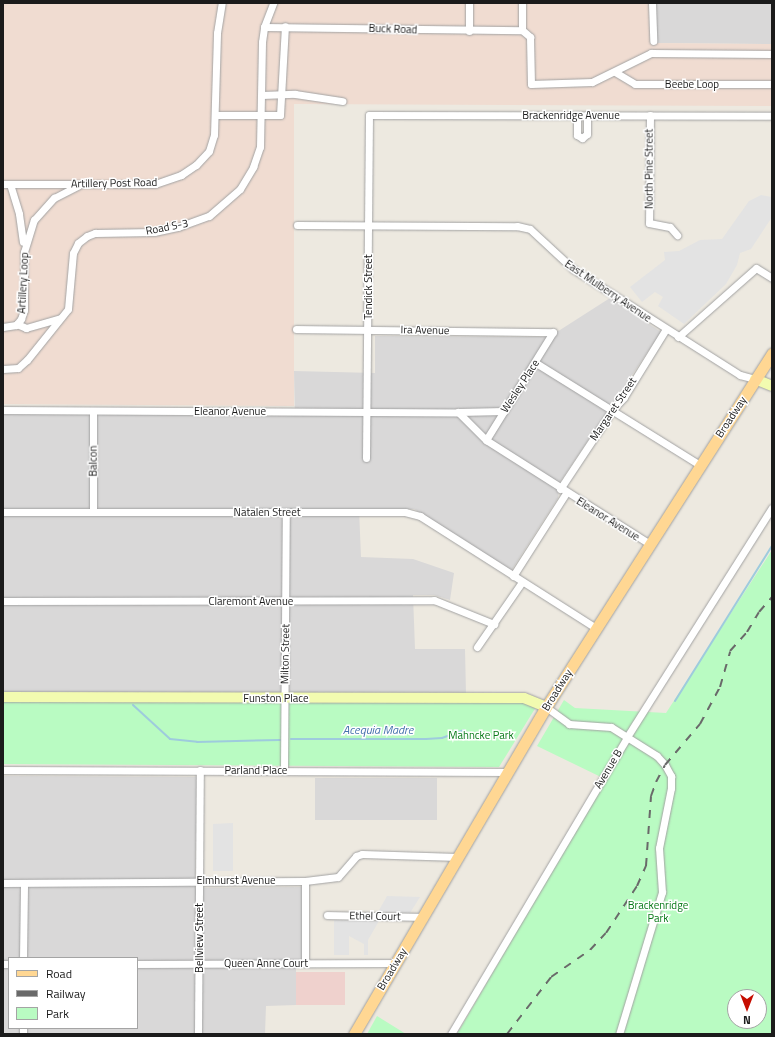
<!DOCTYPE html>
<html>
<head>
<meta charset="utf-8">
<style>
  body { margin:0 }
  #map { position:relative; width:775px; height:1037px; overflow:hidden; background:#ede9e0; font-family:"Titillium Web",sans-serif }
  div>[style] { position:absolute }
  .residential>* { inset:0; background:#d9d8d8 }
  .commercial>* { inset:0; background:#efd1cd }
  .military>* { inset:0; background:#f0dcd1 }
  .park>* { inset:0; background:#b9fbc2 }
  .parking>* { inset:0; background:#e3e3e3 }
  .stream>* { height:2px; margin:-1px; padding:0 1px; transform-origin:1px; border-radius:1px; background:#9ecbdd }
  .roads { filter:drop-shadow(0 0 1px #a2a2a2) drop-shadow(0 0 1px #a2a2a2) }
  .street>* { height:7px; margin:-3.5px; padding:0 3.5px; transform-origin:3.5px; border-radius:3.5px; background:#fff }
  .secondary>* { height:10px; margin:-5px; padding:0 5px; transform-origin:5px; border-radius:5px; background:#f2fbb0 }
  .primary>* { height:11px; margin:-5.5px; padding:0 5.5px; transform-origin:5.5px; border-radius:5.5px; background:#ffd793 }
  .rail>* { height:2px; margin-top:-1px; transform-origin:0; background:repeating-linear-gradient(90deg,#696969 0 8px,transparent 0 16px) }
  span { translate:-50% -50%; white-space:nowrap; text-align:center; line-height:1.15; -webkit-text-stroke:3px #fff; paint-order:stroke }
  .street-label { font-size:11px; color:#1b1b1b }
  .park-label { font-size:11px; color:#087a18 }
  .water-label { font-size:12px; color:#4572ac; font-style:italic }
  .frame { position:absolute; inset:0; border:4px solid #1b1b1b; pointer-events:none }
  .legend { position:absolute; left:8px; top:957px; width:130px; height:72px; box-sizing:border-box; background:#fff; border:1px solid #a4a4a4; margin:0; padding:5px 7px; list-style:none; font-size:12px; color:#1b1b1b }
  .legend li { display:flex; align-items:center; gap:8px; height:20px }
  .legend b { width:20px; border:1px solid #a4a4a4 }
  .north { position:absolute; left:727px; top:989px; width:40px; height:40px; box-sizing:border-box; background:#fff; border:1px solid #a4a4a4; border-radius:50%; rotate:180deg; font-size:11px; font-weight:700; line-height:16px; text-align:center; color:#1b1b1b }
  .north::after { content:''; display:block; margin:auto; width:14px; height:18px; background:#c60d00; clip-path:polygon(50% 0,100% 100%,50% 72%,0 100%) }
</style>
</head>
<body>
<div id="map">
  <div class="residential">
    <i style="clip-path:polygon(656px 3px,772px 3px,772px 44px,656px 43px)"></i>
    <i style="clip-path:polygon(610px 298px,661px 332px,560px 482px,558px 498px,511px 571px,414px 509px,359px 509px,361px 557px,413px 559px,454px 573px,450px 600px,434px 595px,413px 595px,415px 649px,465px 649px,466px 694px,3px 693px,3px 414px,295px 416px,294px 371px,375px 373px,375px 336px,545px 337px,560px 330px)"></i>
    <i style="clip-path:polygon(evenodd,3px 776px,197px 777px,195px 888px,303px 887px,302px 960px,296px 961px,296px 1005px,266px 1006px,265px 1034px,3px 1034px,3px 776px,9px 958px,137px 958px,137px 1028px,9px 1028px,9px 958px)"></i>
    <i style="clip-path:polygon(315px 778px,437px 778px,437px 820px,315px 820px)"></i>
  </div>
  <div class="commercial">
    <i style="clip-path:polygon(296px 972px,345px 972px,345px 1005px,296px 1005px)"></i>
  </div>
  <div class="military">
    <i style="clip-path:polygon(3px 3px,650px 3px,650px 43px,772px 44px,772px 106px,294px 104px,294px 406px,3px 404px)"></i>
  </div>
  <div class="park">
    <i style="clip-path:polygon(evenodd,772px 550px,772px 1034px,457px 1034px,605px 779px,537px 746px,564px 700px,575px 708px,666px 713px,772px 550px,735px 997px,759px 997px,759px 1021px,735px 1021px,735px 997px)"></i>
    <i style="clip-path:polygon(3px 702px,525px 703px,536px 707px,499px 767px,3px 764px)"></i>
    <i style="clip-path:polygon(377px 1016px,406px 1034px,367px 1034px)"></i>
  </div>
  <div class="parking">
    <i style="clip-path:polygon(761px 195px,772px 197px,772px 217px,751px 249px,740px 253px,737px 265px,726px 284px,684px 324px,658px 306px,663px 297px,655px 292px,642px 302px,630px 287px,665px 260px,664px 252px,679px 251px,700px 240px,722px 239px,749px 201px)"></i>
    <i style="clip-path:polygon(233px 823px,233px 871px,213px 871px,213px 824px)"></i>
    <i style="clip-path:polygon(387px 896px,420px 897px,410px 913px,378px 912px)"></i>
    <i style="clip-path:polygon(334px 920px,379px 921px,368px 940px,368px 955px,364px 955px,364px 944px,349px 936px,349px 955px,334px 955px)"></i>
  </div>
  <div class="stream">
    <i style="left:675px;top:701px;width:183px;rotate:-58deg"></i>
    <i style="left:133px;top:705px;width:50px;rotate:42.6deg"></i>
    <i style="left:170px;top:739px;width:27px;rotate:6deg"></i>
    <i style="left:197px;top:742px;width:83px;rotate:-1.4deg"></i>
    <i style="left:291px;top:739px;width:135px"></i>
    <i style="left:426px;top:739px;width:16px;rotate:-4deg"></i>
    <i style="left:442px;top:738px;width:23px;rotate:-20deg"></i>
  </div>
  <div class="roads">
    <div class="street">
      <i style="left:469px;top:3px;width:28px;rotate:90deg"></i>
      <i style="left:522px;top:3px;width:27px;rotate:90deg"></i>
      <i style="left:652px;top:3px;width:38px;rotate:88deg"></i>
      <i style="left:264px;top:27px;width:258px;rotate:0.7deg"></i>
      <i style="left:522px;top:30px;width:11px;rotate:41deg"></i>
      <i style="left:530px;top:37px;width:47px;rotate:88.8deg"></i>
      <i style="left:531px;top:84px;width:61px;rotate:-1.9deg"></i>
      <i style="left:592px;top:82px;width:66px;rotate:-26.2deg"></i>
      <i style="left:651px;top:53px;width:121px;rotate:0.5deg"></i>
      <i style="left:615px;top:72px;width:23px;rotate:31deg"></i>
      <i style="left:635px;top:84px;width:137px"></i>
      <i style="left:262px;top:95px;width:33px;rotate:-2deg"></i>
      <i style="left:295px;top:94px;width:48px;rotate:8.5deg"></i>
      <i style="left:215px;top:115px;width:65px"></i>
      <i style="left:280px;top:115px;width:89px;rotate:-86.8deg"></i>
      <i style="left:577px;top:115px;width:20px;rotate:90deg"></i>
      <i style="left:577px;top:135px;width:6px;rotate:31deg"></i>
      <i style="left:582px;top:138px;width:6px;rotate:-39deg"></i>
      <i style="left:587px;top:134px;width:19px;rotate:-90deg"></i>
      <i style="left:650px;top:115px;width:108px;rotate:90.5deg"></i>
      <i style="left:649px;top:223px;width:21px;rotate:11deg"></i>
      <i style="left:670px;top:227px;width:11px;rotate:49deg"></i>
      <i style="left:3px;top:184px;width:152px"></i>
      <i style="left:155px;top:184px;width:28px;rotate:-19deg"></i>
      <i style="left:181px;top:175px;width:18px;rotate:-34deg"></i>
      <i style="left:196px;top:165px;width:19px;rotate:-47deg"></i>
      <i style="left:209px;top:151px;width:17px;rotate:-73deg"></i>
      <i style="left:214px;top:135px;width:102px;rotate:-88.3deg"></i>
      <i style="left:217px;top:33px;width:30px;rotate:-81deg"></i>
      <i style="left:10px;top:184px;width:31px;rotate:73deg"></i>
      <i style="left:19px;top:214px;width:28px;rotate:82deg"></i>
      <i style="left:297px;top:225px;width:220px;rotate:0.3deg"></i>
      <i style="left:517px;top:226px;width:13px;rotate:13deg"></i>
      <i style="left:530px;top:229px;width:59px;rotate:42.9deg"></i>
      <i style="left:573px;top:269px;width:198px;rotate:32.4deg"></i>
      <i style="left:740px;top:375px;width:16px;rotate:15deg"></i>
      <i style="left:17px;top:324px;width:10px;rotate:24deg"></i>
      <i style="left:26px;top:328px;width:35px;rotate:-16deg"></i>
      <i style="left:3px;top:327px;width:13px;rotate:-9deg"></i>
      <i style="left:16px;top:325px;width:8px;rotate:-50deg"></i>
      <i style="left:21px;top:319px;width:9px;rotate:-72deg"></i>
      <i style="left:24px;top:310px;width:58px;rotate:-90deg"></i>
      <i style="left:24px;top:252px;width:34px;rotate:-73deg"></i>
      <i style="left:34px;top:220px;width:30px;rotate:-48deg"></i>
      <i style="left:54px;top:198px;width:27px;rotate:-27deg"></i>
      <i style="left:296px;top:329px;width:257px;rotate:0.7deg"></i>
      <i style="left:553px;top:332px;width:127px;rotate:121.8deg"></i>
      <i style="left:678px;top:337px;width:104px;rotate:-41.5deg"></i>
      <i style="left:756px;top:268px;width:19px;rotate:32deg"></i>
      <i style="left:536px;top:363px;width:193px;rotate:31.9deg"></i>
      <i style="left:3px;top:369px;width:15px;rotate:-4deg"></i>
      <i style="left:18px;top:368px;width:12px;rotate:-42deg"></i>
      <i style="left:27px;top:360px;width:65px;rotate:-51.2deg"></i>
      <i style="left:68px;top:309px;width:56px;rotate:-84.9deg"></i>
      <i style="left:73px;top:253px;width:11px;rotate:-63deg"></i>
      <i style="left:78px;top:243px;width:11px;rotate:-38deg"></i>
      <i style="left:87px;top:236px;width:9px;rotate:-21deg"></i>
      <i style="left:95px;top:233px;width:59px;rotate:-1deg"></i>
      <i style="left:154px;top:232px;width:25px;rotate:-12deg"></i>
      <i style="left:178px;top:227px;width:33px;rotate:-20deg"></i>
      <i style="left:209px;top:216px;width:41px;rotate:-41.1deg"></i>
      <i style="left:240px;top:189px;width:26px;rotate:-59deg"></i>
      <i style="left:253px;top:167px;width:21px;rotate:-71deg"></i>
      <i style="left:260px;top:147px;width:105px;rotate:-88.9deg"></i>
      <i style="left:262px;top:42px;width:15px;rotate:-82deg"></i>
      <i style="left:264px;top:27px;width:26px;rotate:-69deg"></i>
      <i style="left:3px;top:410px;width:455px;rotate:0.3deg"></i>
      <i style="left:458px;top:412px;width:40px;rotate:45deg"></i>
      <i style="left:486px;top:440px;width:194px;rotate:32.4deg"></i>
      <i style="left:93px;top:411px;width:101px;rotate:90deg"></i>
      <i style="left:458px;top:412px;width:46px;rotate:-1.2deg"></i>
      <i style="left:366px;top:458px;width:343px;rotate:-89.5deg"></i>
      <i style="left:369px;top:115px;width:403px;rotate:0.1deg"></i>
      <i style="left:560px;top:489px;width:96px;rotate:-56.5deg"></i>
      <i style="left:613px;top:409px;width:16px;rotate:-47deg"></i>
      <i style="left:624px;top:397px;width:80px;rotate:-58.3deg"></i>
      <i style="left:3px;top:512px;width:402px"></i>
      <i style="left:405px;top:512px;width:16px;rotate:15deg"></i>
      <i style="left:420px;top:516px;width:209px;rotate:32.5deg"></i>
      <i style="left:513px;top:576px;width:98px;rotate:-57.4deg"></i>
      <i style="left:3px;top:601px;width:431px;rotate:-0.1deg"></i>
      <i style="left:434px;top:600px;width:65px;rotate:21.8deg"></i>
      <i style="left:477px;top:647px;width:79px;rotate:-55.3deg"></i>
      <i style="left:546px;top:707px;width:29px;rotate:36deg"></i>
      <i style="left:569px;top:724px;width:42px;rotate:4.1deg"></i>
      <i style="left:611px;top:727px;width:54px;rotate:32.2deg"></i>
      <i style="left:657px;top:756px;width:12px;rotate:48deg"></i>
      <i style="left:665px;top:765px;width:13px;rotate:61deg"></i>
      <i style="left:671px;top:776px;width:12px;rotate:90deg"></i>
      <i style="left:671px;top:788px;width:61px;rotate:101.3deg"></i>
      <i style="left:659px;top:848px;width:44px;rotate:86.1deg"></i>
      <i style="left:662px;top:892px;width:148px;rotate:106.8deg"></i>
      <i style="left:3px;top:770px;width:505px;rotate:0.23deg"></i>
      <i style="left:284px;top:771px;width:258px;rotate:-89.6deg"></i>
      <i style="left:305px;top:881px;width:82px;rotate:90deg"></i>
      <i style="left:3px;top:883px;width:302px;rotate:-0.4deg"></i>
      <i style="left:305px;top:881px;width:33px;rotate:-7deg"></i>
      <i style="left:338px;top:877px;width:28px;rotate:-49deg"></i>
      <i style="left:356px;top:856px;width:6px;rotate:-18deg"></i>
      <i style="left:362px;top:854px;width:96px;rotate:1.8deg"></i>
      <i style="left:327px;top:915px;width:96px;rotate:1.2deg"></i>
      <i style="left:23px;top:958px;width:75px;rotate:-89.2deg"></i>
      <i style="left:3px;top:964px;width:6px"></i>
      <i style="left:137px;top:964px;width:258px;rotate:-0.2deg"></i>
      <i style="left:23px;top:1034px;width:6px;rotate:-90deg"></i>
      <i style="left:198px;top:1034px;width:264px;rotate:-89.6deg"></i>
      <i style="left:451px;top:1034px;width:345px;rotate:-59.3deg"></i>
      <i style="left:627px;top:737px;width:271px;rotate:-57.7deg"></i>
    </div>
    <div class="secondary">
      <i style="left:755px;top:379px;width:18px;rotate:22deg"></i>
      <i style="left:3px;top:697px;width:521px;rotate:0.11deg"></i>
      <i style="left:524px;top:698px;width:24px;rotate:22deg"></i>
    </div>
    <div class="primary">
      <i style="left:354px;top:1034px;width:379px;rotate:-59.6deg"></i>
      <i style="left:546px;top:707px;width:420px;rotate:-57.4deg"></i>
    </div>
  </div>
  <div class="rail">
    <i style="left:507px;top:1034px;width:72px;rotate:-52.3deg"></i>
    <i style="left:551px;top:977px;width:47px;rotate:-34.7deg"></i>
    <i style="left:590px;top:950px;width:23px;rotate:-47deg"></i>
    <i style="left:606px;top:933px;width:56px;rotate:-56.6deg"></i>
    <i style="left:637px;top:886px;width:22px;rotate:-66deg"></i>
    <i style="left:646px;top:866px;width:70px;rotate:-85.9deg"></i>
    <i style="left:651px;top:796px;width:15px;rotate:-70deg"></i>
    <i style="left:656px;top:782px;width:19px;rotate:-62deg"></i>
    <i style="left:665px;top:765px;width:54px;rotate:-49.5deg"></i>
    <i style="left:700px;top:724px;width:42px;rotate:-61.6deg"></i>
    <i style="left:720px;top:687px;width:37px;rotate:-74deg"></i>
    <i style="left:730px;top:651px;width:25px;rotate:-48deg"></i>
    <i style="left:747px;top:632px;width:23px;rotate:-59deg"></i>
    <i style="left:759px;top:612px;width:20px;rotate:-49deg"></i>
  </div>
  <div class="street-label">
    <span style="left:393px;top:29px;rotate:2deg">Buck Road</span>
    <span style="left:692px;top:84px">Beebe Loop</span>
    <span style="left:571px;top:115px">Brackenridge Avenue</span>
    <span style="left:649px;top:169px;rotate:-90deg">North Pine Street</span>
    <span style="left:114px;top:183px;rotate:-1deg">Artillery Post Road</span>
    <span style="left:167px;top:227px;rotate:-11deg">Road S-3</span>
    <span style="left:23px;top:283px;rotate:-87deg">Artillery Loop</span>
    <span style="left:368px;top:287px;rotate:-90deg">Tendick Street</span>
    <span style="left:608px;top:291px;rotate:34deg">East Mulberry Avenue</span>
    <span style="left:425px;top:330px;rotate:1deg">Ira Avenue</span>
    <span style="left:520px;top:386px;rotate:-57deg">Wesley Place</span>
    <span style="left:613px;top:409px;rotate:-56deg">Margaret Street</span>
    <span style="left:230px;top:411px">Eleanor Avenue</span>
    <span style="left:731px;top:417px;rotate:-57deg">Broadway</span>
    <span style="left:93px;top:461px;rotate:-90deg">Balcon</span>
    <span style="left:267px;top:512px">Natalen Street</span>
    <span style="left:608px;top:519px;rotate:32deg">Eleanor Avenue</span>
    <span style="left:251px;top:601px">Claremont Avenue</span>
    <span style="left:285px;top:654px;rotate:-89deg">Milton Street</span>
    <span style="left:557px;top:690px;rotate:-58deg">Broadway</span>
    <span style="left:276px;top:698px">Funston Place</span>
    <span style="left:608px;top:769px;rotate:-59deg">Avenue B</span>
    <span style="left:256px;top:770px">Parland Place</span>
    <span style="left:236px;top:880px">Elmhurst Avenue</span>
    <span style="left:375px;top:916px;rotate:1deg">Ethel Court</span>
    <span style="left:199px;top:938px;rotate:-90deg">Bellview Street</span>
    <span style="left:266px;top:963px">Queen Anne Court</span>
    <span style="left:392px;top:969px;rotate:-59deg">Broadway</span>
  </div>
  <div class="park-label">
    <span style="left:481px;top:735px">Mahncke Park</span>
    <span style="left:658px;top:912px">Brackenridge<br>Park</span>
  </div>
  <div class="water-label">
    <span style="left:378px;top:730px">Acequia Madre</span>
  </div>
  <div class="frame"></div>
  <ul class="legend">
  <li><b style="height:5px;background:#ffd793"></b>Road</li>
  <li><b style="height:5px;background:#696969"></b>Railway</li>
  <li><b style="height:11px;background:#b9fbc2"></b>Park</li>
  </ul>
  <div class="north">N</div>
</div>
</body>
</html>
